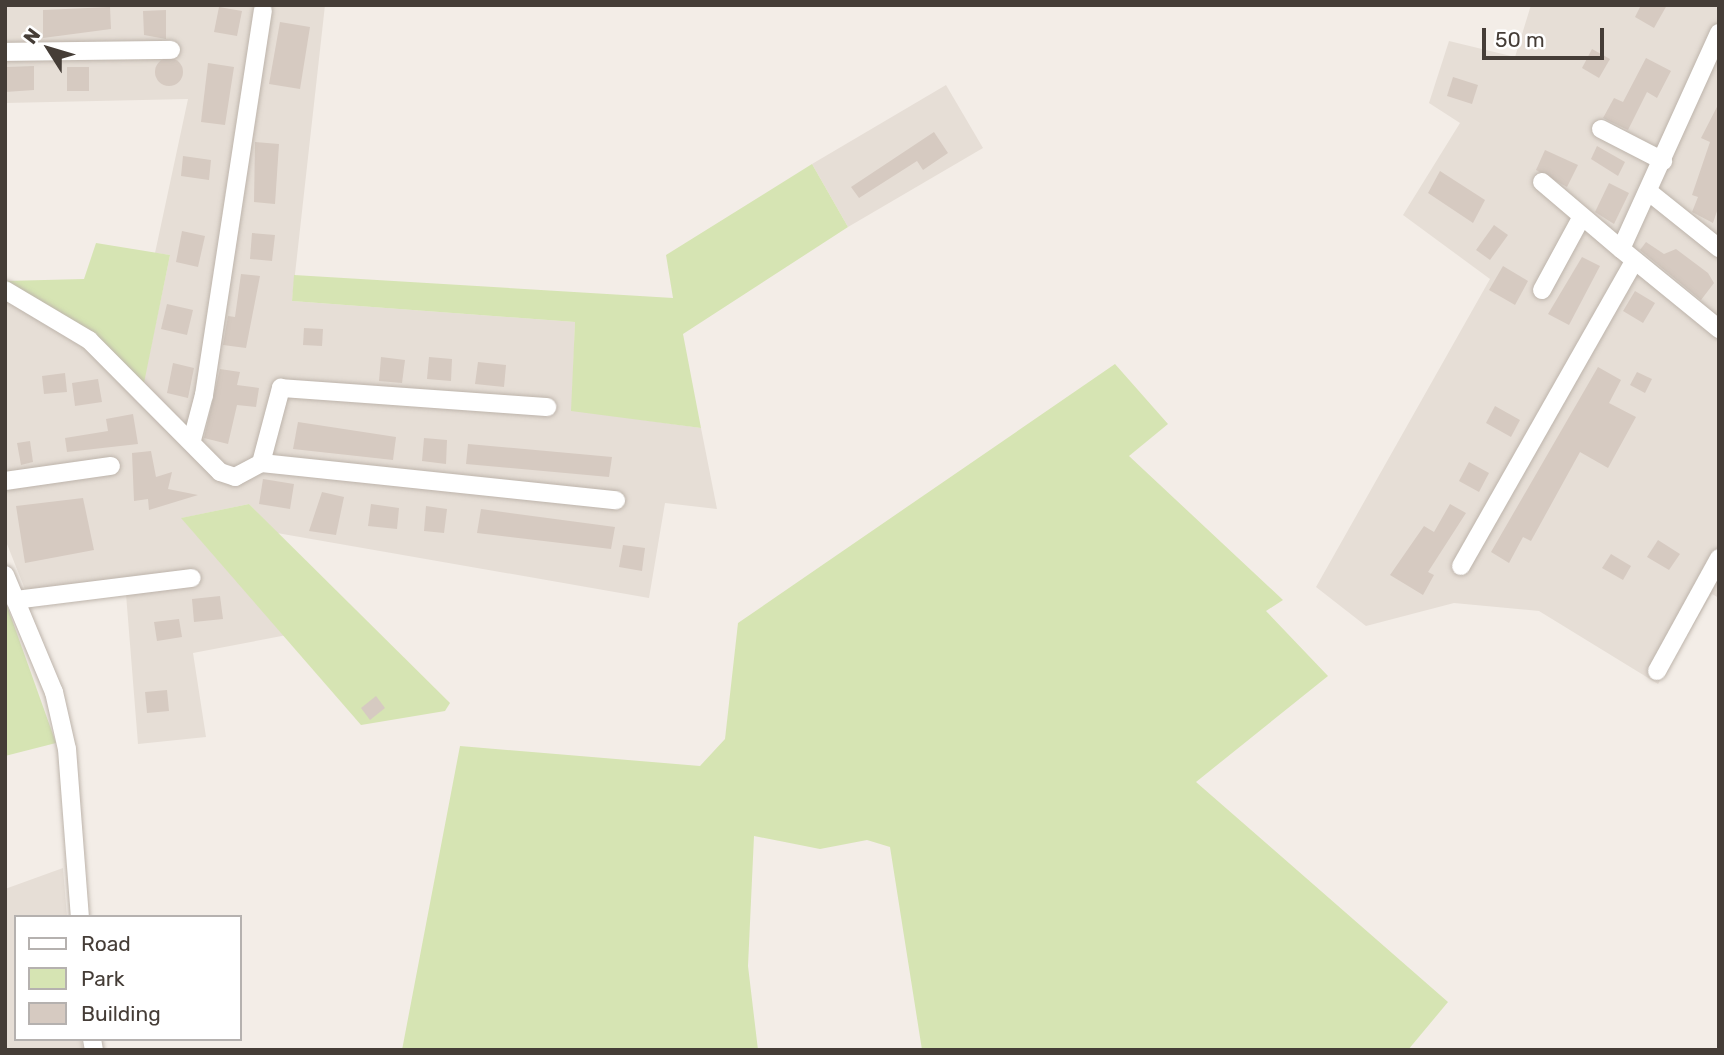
<!DOCTYPE html>
<html>
<head>
<meta charset="utf-8">
<style>
  body { margin:0 }
  #map { position:relative; width:1724px; height:1055px; overflow:hidden; background:#f3ede7; font-family:Rubik,sans-serif }
  div>[style] { position:absolute }
  .residential>* { inset:0; background:#e6ded6 }
  .green>* { inset:0; background:#d6e4b3 }
  .building>* { inset:0; background:#d6cac1 }
  .round { border-radius:50% }
  .roads { filter:drop-shadow(0 0 2px #bdb4ab) drop-shadow(0 0 2px #bdb4ab) }
  .minor>* { height:18px; margin:-9px; padding:0 9px; transform-origin:9px; border-radius:9px; background:#fff }
  span { translate:-50% -50%; white-space:nowrap; text-align:center; line-height:1.15; -webkit-text-stroke:6px #fff; paint-order:stroke }
  .frame { position:absolute; inset:0; border:7px solid #453d37; pointer-events:none }
  .legend { position:absolute; left:14px; top:915px; width:228px; height:126px; box-sizing:border-box; background:#fff; border:2px solid #b5b1af; margin:0; padding:9px 12px; list-style:none; font-size:21px; color:#453d37 }
  .legend li { display:flex; align-items:center; gap:14px; height:35px }
  .legend b { width:35px; border:2px solid #b5b1af }
  .north { position:absolute; left:14px; top:14px; width:70px; height:70px; -webkit-text-stroke:5px #fff; paint-order:stroke; rotate:307deg; font-size:19px; font-weight:700; line-height:28px; text-align:center; color:#453d37 }
  .north::after { content:''; display:block; margin:auto; width:24px; height:32px; background:#453d37; clip-path:polygon(50% 0,100% 100%,50% 72%,0 100%) }
  .scale { position:absolute; left:1482px; top:28px; width:122px; height:32px; box-sizing:border-box; border:4px solid #453d37; border-top:0; padding-left:9px; font-size:21px; line-height:24px; white-space:nowrap; color:#453d37; -webkit-text-stroke:5px #fff; paint-order:stroke }
</style>
</head>
<body>
<div id="map">
  <div class="residential">
    <i style="clip-path:polygon(5px 5px,325px 5px,292px 301px,575px 322px,572px 410px,701px 428px,717px 509px,665px 503px,649px 598px,277px 533px,249px 504px,182px 518px,287px 635px,193px 653px,206px 737px,138px 744px,126px 594px,32px 607px,5px 539px,5px 299px,95px 355px,140px 399px,170px 255px,155px 253px,188px 99px,5px 103px)"></i>
    <i style="clip-path:polygon(1531px 5px,1719px 5px,1719px 598px,1712px 594px,1658px 684px,1539px 611px,1454px 603px,1366px 626px,1316px 587px,1490px 279px,1403px 215px,1460px 123px,1429px 103px,1449px 41px,1515px 57px)"></i>
    <i style="clip-path:polygon(946px 85px,983px 148px,848px 227px,812px 164px)"></i>
    <i style="clip-path:polygon(63px 868px,67px 917px,16px 917px,16px 1039px,81px 1039px,83px 1050px,5px 1050px,5px 889px)"></i>
  </div>
  <div class="green">
    <i style="clip-path:polygon(812px 164px,848px 227px,683px 334px,701px 428px,571px 411px,575px 322px,292px 301px,294px 275px,673px 298px,666px 255px)"></i>
    <i style="clip-path:polygon(96px 243px,170px 255px,144px 383px,89px 331px,5px 281px,84px 279px)"></i>
    <i style="clip-path:polygon(1115px 364px,1168px 424px,1129px 456px,1283px 600px,1266px 611px,1328px 676px,1196px 782px,1448px 1002px,1408px 1050px,922px 1050px,890px 847px,867px 840px,820px 849px,754px 836px,748px 966px,758px 1050px,402px 1050px,460px 746px,700px 766px,725px 739px,738px 623px)"></i>
    <i style="clip-path:polygon(249px 504px,450px 703px,445px 711px,361px 725px,181px 518px)"></i>
    <i style="clip-path:polygon(5px 600px,56px 743px,5px 756px)"></i>
  </div>
  <div class="building">
    <i style="clip-path:polygon(1641px 5px,1667px 5px,1654px 28px,1635px 17px)"></i>
    <i style="clip-path:polygon(110px 7px,111px 29px,43px 38px,43px 10px)"></i>
    <i style="clip-path:polygon(219px 7px,242px 11px,237px 36px,214px 32px)"></i>
    <i style="clip-path:polygon(166px 10px,166px 39px,144px 35px,143px 11px)"></i>
    <i style="clip-path:polygon(280px 22px,310px 27px,300px 89px,269px 84px)"></i>
    <i style="clip-path:polygon(1592px 49px,1610px 59px,1599px 78px,1582px 68px)"></i>
    <i class="round" style="left:155px;top:58px;width:28px;height:28px"></i>
    <i style="clip-path:polygon(1646px 58px,1671px 71px,1657px 98px,1647px 92px,1628px 130px,1603px 118px,1614px 98px,1623px 102px)"></i>
    <i style="clip-path:polygon(208px 63px,234px 67px,225px 125px,201px 122px)"></i>
    <i style="clip-path:polygon(34px 66px,34px 90px,5px 92px,5px 67px)"></i>
    <i style="clip-path:polygon(67px 67px,89px 67px,89px 91px,67px 91px)"></i>
    <i style="clip-path:polygon(1453px 77px,1478px 85px,1472px 104px,1447px 96px)"></i>
    <i style="clip-path:polygon(1719px 103px,1719px 205px,1713px 223px,1692px 212px,1698px 197px,1692px 195px,1710px 142px,1701px 138px)"></i>
    <i style="clip-path:polygon(934px 132px,948px 153px,923px 170px,917px 161px,859px 198px,851px 187px)"></i>
    <i style="clip-path:polygon(255px 142px,279px 144px,275px 204px,254px 202px)"></i>
    <i style="clip-path:polygon(1597px 146px,1625px 162px,1618px 176px,1591px 159px)"></i>
    <i style="clip-path:polygon(1545px 150px,1578px 165px,1567px 187px,1536px 170px)"></i>
    <i style="clip-path:polygon(183px 156px,211px 160px,209px 180px,181px 176px)"></i>
    <i style="clip-path:polygon(1440px 171px,1485px 200px,1473px 223px,1428px 193px)"></i>
    <i style="clip-path:polygon(1609px 183px,1629px 193px,1614px 224px,1595px 212px)"></i>
    <i style="clip-path:polygon(1494px 225px,1508px 235px,1490px 260px,1476px 250px)"></i>
    <i style="clip-path:polygon(182px 231px,205px 236px,198px 267px,176px 262px)"></i>
    <i style="clip-path:polygon(252px 233px,275px 235px,272px 261px,250px 259px)"></i>
    <i style="clip-path:polygon(1646px 242px,1664px 254px,1676px 249px,1708px 273px,1714px 283px,1701px 300px,1640px 250px)"></i>
    <i style="clip-path:polygon(1582px 257px,1600px 266px,1569px 325px,1548px 314px)"></i>
    <i style="clip-path:polygon(1503px 266px,1528px 281px,1515px 305px,1489px 290px)"></i>
    <i style="clip-path:polygon(241px 274px,260px 276px,246px 348px,223px 345px,228px 316px,235px 317px)"></i>
    <i style="clip-path:polygon(1635px 291px,1655px 303px,1643px 323px,1623px 311px)"></i>
    <i style="clip-path:polygon(167px 304px,193px 310px,187px 335px,161px 329px)"></i>
    <i style="clip-path:polygon(304px 328px,323px 329px,322px 346px,303px 345px)"></i>
    <i style="clip-path:polygon(381px 357px,405px 360px,402px 383px,379px 381px)"></i>
    <i style="clip-path:polygon(429px 357px,452px 359px,451px 381px,427px 379px)"></i>
    <i style="clip-path:polygon(478px 362px,506px 365px,504px 387px,475px 384px)"></i>
    <i style="clip-path:polygon(173px 363px,194px 368px,188px 398px,167px 393px)"></i>
    <i style="clip-path:polygon(1598px 367px,1621px 380px,1609px 403px,1636px 417px,1608px 468px,1580px 452px,1531px 541px,1523px 537px,1509px 563px,1491px 552px)"></i>
    <i style="clip-path:polygon(220px 369px,240px 372px,237px 385px,259px 388px,256px 407px,237px 405px,228px 444px,204px 438px)"></i>
    <i style="clip-path:polygon(1637px 372px,1652px 379px,1645px 393px,1630px 385px)"></i>
    <i style="clip-path:polygon(65px 373px,67px 392px,44px 394px,42px 376px)"></i>
    <i style="clip-path:polygon(98px 379px,102px 402px,75px 406px,72px 383px)"></i>
    <i style="clip-path:polygon(1495px 406px,1520px 420px,1511px 437px,1486px 423px)"></i>
    <i style="clip-path:polygon(133px 414px,138px 444px,67px 452px,65px 438px,108px 431px,106px 419px)"></i>
    <i style="clip-path:polygon(298px 422px,396px 437px,393px 460px,293px 449px)"></i>
    <i style="clip-path:polygon(424px 438px,447px 440px,446px 464px,422px 461px)"></i>
    <i style="clip-path:polygon(30px 441px,33px 462px,21px 465px,17px 443px)"></i>
    <i style="clip-path:polygon(468px 444px,612px 457px,609px 477px,466px 464px)"></i>
    <i style="clip-path:polygon(151px 451px,156px 477px,172px 472px,168px 489px,198px 495px,149px 510px,148px 499px,134px 501px,132px 453px)"></i>
    <i style="clip-path:polygon(1469px 462px,1489px 473px,1479px 492px,1459px 481px)"></i>
    <i style="clip-path:polygon(263px 479px,294px 484px,290px 509px,259px 504px)"></i>
    <i style="clip-path:polygon(322px 492px,344px 497px,336px 535px,309px 531px)"></i>
    <i style="clip-path:polygon(83px 498px,94px 550px,25px 563px,16px 506px)"></i>
    <i style="clip-path:polygon(371px 504px,399px 508px,397px 529px,368px 526px)"></i>
    <i style="clip-path:polygon(1450px 504px,1466px 513px,1428px 572px,1434px 575px,1423px 595px,1390px 575px,1424px 526px,1434px 532px)"></i>
    <i style="clip-path:polygon(426px 506px,447px 509px,444px 533px,424px 531px)"></i>
    <i style="clip-path:polygon(481px 509px,615px 527px,611px 549px,477px 533px)"></i>
    <i style="clip-path:polygon(1658px 540px,1680px 554px,1669px 570px,1647px 557px)"></i>
    <i style="clip-path:polygon(623px 545px,645px 548px,642px 571px,619px 567px)"></i>
    <i style="clip-path:polygon(1611px 554px,1631px 566px,1623px 580px,1602px 568px)"></i>
    <i style="clip-path:polygon(220px 596px,223px 619px,194px 622px,192px 599px)"></i>
    <i style="clip-path:polygon(179px 619px,182px 637px,157px 641px,154px 622px)"></i>
    <i style="clip-path:polygon(167px 690px,169px 711px,147px 713px,145px 692px)"></i>
    <i style="clip-path:polygon(376px 696px,385px 708px,370px 720px,361px 708px)"></i>
  </div>
  <div class="roads">
    <div class="minor">
      <i style="left:1719px;top:33px;width:237px;rotate:114.4deg"></i>
      <i style="left:1621px;top:249px;width:127px;rotate:39.2deg"></i>
      <i style="left:5px;top:52px;width:166px;rotate:-0.7deg"></i>
      <i style="left:1601px;top:129px;width:70px;rotate:27.3deg"></i>
      <i style="left:1542px;top:182px;width:104px;rotate:40.3deg"></i>
      <i style="left:1649px;top:192px;width:90px;rotate:38.7deg"></i>
      <i style="left:5px;top:290px;width:98px;rotate:30.8deg"></i>
      <i style="left:89px;top:340px;width:186px;rotate:45.2deg"></i>
      <i style="left:220px;top:472px;width:16px;rotate:18deg"></i>
      <i style="left:235px;top:477px;width:30px;rotate:-28deg"></i>
      <i style="left:261px;top:463px;width:78px;rotate:-75.1deg"></i>
      <i style="left:281px;top:388px;width:267px;rotate:4.1deg"></i>
      <i style="left:1542px;top:290px;width:80px;rotate:-61.5deg"></i>
      <i style="left:192px;top:440px;width:47px;rotate:-75.1deg"></i>
      <i style="left:204px;top:395px;width:389px;rotate:-81.3deg"></i>
      <i style="left:261px;top:463px;width:357px;rotate:6deg"></i>
      <i style="left:5px;top:481px;width:107px;rotate:-8.1deg"></i>
      <i style="left:1461px;top:566px;width:351px;rotate:-60.4deg"></i>
      <i style="left:5px;top:575px;width:127px;rotate:67.3deg"></i>
      <i style="left:54px;top:692px;width:58px;rotate:77.2deg"></i>
      <i style="left:67px;top:749px;width:169px;rotate:85.6deg"></i>
      <i style="left:15px;top:600px;width:178px;rotate:-7.1deg"></i>
      <i style="left:1657px;top:671px;width:129px;rotate:-61.2deg"></i>
      <i style="left:92px;top:1039px;width:11px;rotate:80deg"></i>
    </div>
  </div>
  <div class="frame"></div>
  <ul class="legend">
  <li><b style="height:9px;background:#fff"></b>Road</li>
  <li><b style="height:19px;background:#d6e4b3"></b>Park</li>
  <li><b style="height:19px;background:#d6cac1"></b>Building</li>
  </ul>
  <div class="north">N</div>
  <div class="scale">50 m</div>
</div>
</body>
</html>
